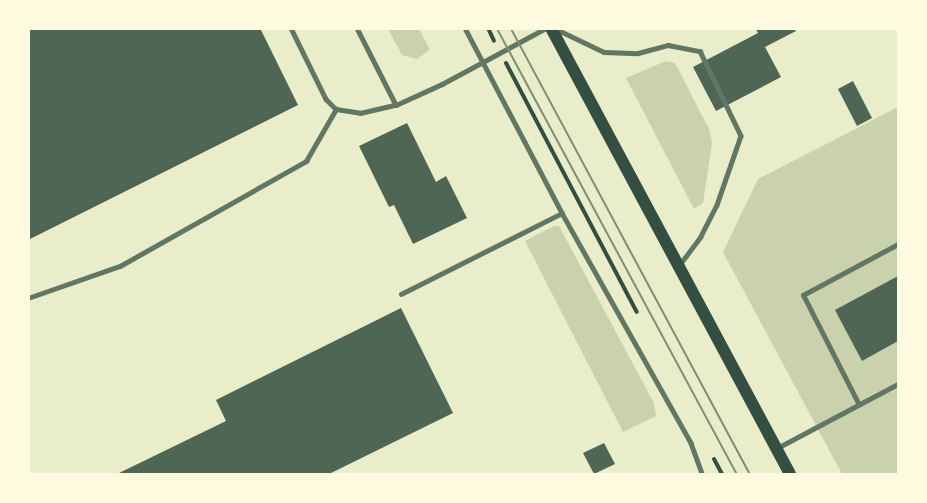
<!DOCTYPE html>
<html>
<head>
<meta charset="utf-8">
<style>
  body { margin:0 }
  #map { position:relative; width:927px; height:503px; overflow:hidden; background:#e9edc9; font-family:Lato,sans-serif }
  div>[style] { position:absolute }
  .green>* { inset:0; background:#cad2ad }
  .building>* { inset:0; background:#4f6655 }
  .path>* { height:4px; margin:-2px; padding:0 2px; transform-origin:2px; border-radius:2px; background:#344e41 }
  .service>* { height:4.5px; margin:-2.25px; padding:0 2.25px; transform-origin:2.25px; border-radius:2.25px; background:#617663 }
  .secondary>* { height:12px; margin:-6px; padding:0 6px; transform-origin:6px; border-radius:6px; background:#344e41 }
  .tram>* { height:1.5px; margin:-0.75px; padding:0 0.75px; transform-origin:0.75px; border-radius:0.75px; background:#7c8e77 }
  span { translate:-50% -50%; white-space:nowrap; text-align:center; line-height:1.15; -webkit-text-stroke:6px #fefae0; paint-order:stroke }
  .frame { position:absolute; inset:0; border:30px solid #fefae0; pointer-events:none }
</style>
</head>
<body>
<div id="map">
  <div class="green">
    <i style="clip-path:polygon(388px 29px,419px 29px,430px 50px,417px 59px,402px 55px)"></i>
    <i style="clip-path:polygon(666px 61px,675px 63px,709px 129px,712px 143px,703px 203px,694px 209px,626px 78px)"></i>
    <i style="clip-path:polygon(898px 107px,898px 474px,842px 474px,723px 252px,758px 179px)"></i>
    <i style="clip-path:polygon(554px 226px,559px 226px,654px 403px,656px 416px,623px 432px,525px 241px)"></i>
  </div>
  <div class="building">
    <i style="clip-path:polygon(28px 28px,260px 28px,298px 105px,28px 240px)"></i>
    <i style="clip-path:polygon(755px 28px,794px 28px,796px 31px,765px 47px,781px 77px,716px 111px,693px 67px,758px 33px)"></i>
    <i style="clip-path:polygon(853px 81px,872px 118px,857px 126px,838px 89px)"></i>
    <i style="clip-path:polygon(407px 123px,436px 182px,446px 176px,467px 218px,413px 244px,394px 205px,389px 207px,359px 146px)"></i>
    <i style="clip-path:polygon(898px 276px,898px 341px,862px 361px,835px 310px)"></i>
    <i style="clip-path:polygon(401px 308px,453px 413px,329px 474px,117px 474px,226px 421px,216px 400px)"></i>
    <i style="clip-path:polygon(604px 443px,615px 464px,594px 474px,583px 453px)"></i>
  </div>
  <div class="path">
    <i style="left:488px;top:28px;width:14px;rotate:65deg"></i>
    <i style="left:506px;top:63px;width:281px;rotate:62.3deg"></i>
    <i style="left:714px;top:459px;width:17px;rotate:62deg"></i>
  </div>
  <div class="service">
    <i style="left:291px;top:28px;width:79px;rotate:63.8deg"></i>
    <i style="left:326px;top:99px;width:14px;rotate:45deg"></i>
    <i style="left:336px;top:109px;width:24px;rotate:9deg"></i>
    <i style="left:360px;top:113px;width:37px;rotate:-13deg"></i>
    <i style="left:396px;top:105px;width:51px;rotate:-24.5deg"></i>
    <i style="left:442px;top:84px;width:118px;rotate:-28.3deg"></i>
    <i style="left:357px;top:28px;width:86px;rotate:63.1deg"></i>
    <i style="left:465px;top:28px;width:209px;rotate:62.3deg"></i>
    <i style="left:562px;top:213px;width:264px;rotate:60.7deg"></i>
    <i style="left:691px;top:443px;width:33px;rotate:70deg"></i>
    <i style="left:554px;top:28px;width:55px;rotate:25.6deg"></i>
    <i style="left:604px;top:52px;width:34px;rotate:2deg"></i>
    <i style="left:638px;top:53px;width:31px;rotate:-15deg"></i>
    <i style="left:668px;top:45px;width:33px;rotate:11deg"></i>
    <i style="left:700px;top:51px;width:94px;rotate:64.2deg"></i>
    <i style="left:741px;top:136px;width:73px;rotate:109.2deg"></i>
    <i style="left:717px;top:205px;width:36px;rotate:117deg"></i>
    <i style="left:701px;top:237px;width:35px;rotate:127deg"></i>
    <i style="left:401px;top:294px;width:180px;rotate:-26.7deg"></i>
    <i style="left:28px;top:298px;width:97px;rotate:-19.2deg"></i>
    <i style="left:120px;top:266px;width:214px;rotate:-29.4deg"></i>
    <i style="left:306px;top:161px;width:60px;rotate:-60deg"></i>
    <i style="left:859px;top:405px;width:123px;rotate:-117deg"></i>
    <i style="left:803px;top:295px;width:108px;rotate:-28.2deg"></i>
    <i style="left:779px;top:447px;width:135px;rotate:-27.9deg"></i>
  </div>
  <div class="secondary">
    <i style="left:551px;top:28px;width:506px;rotate:61.81deg"></i>
  </div>
  <div class="tram">
    <i style="left:497px;top:28px;width:506px;rotate:61.71deg"></i>
    <i style="left:511px;top:28px;width:506px;rotate:61.81deg"></i>
  </div>
  <div class="frame"></div>
</div>
</body>
</html>
